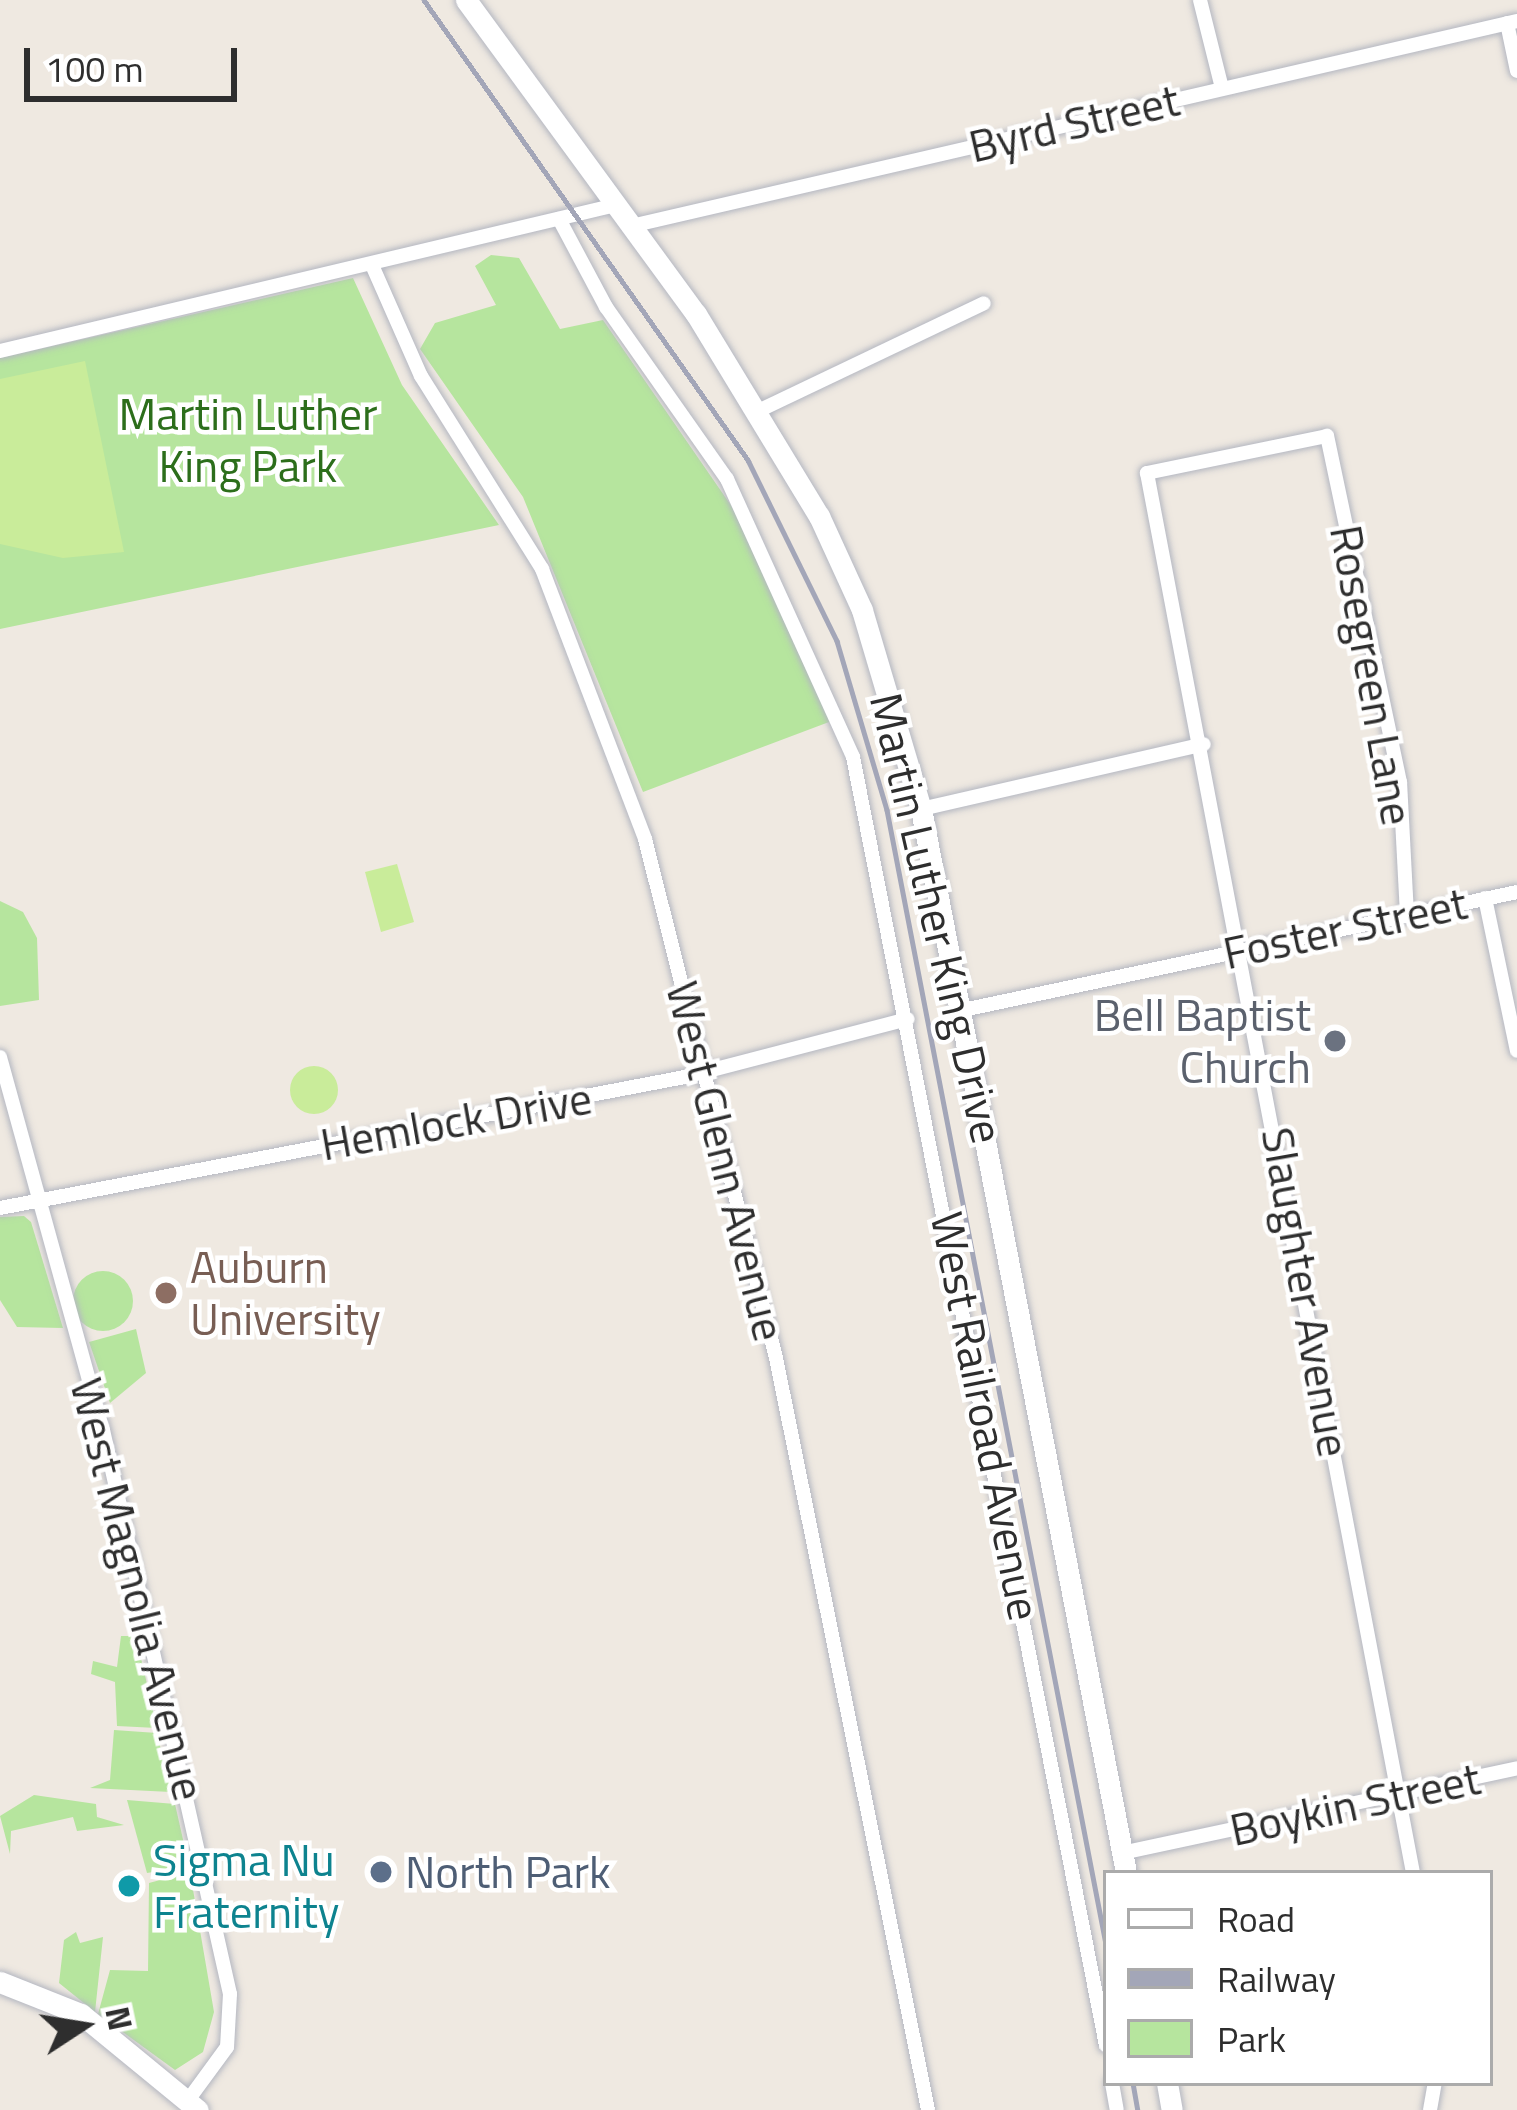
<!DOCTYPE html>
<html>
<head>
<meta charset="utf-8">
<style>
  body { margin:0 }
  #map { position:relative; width:1517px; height:2110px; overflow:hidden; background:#efe9e1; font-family:"Titillium Web",sans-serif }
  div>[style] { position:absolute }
  .green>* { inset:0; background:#b6e59e }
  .round { border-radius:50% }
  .pitch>* { inset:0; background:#c9ec9a }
  .roads { filter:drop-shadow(0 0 3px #b4b7c1) drop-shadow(0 0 3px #b4b7c1) }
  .street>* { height:14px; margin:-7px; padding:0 7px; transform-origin:7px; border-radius:7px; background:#fff }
  .secondary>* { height:21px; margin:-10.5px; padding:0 10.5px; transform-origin:10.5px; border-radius:10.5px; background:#fff }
  .rail>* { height:4.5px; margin:-2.25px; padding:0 2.25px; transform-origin:2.25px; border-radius:2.25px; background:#a3a6b8 }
  .dots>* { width:33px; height:33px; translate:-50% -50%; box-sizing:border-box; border:6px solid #fff; border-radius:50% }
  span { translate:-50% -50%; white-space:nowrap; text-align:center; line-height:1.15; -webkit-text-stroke:9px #fff; paint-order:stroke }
  .street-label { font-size:45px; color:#2e2e2e }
  .park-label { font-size:45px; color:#2c6e1b }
  .worship-label { font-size:45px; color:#5b616d }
  .right { translate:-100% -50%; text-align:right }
  .education-label { font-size:45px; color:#785e54 }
  .left { translate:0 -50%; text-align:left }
  .culture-label { font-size:45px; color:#0d838f }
  .service-label { font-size:45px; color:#4e5e75 }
  .legend { position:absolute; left:1103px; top:1870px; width:390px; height:216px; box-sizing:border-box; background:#fff; border:3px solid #ababab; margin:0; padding:15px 21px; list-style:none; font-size:36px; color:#2e2e2e }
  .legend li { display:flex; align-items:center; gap:24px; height:60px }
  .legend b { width:60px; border:3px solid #ababab }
  .north { position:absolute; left:24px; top:1966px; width:120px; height:120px; -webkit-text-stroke:9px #fff; paint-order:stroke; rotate:78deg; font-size:33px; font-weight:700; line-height:48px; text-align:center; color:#2e2e2e }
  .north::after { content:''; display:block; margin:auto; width:42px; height:54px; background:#2e2e2e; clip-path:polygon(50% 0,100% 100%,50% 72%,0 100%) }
  .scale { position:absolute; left:24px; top:48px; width:213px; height:54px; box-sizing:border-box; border:6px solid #2e2e2e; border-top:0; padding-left:15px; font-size:36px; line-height:42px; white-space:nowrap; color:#2e2e2e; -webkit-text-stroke:9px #fff; paint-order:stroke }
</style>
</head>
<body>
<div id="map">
  <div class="green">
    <i style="clip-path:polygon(491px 255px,519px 258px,560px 329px,603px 320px,739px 517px,837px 719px,643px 792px,523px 497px,420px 349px,435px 323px,496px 305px,475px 266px)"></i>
    <i style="clip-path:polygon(353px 278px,402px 385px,499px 525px,0 629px,0 358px)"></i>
    <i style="clip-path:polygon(0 901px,23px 912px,37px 938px,39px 1000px,0 1006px)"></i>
    <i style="clip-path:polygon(24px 1216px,31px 1222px,63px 1328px,17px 1327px,0 1300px,0 1217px)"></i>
    <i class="round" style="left:73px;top:1271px;width:60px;height:60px"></i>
    <i style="clip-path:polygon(136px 1329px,146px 1373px,110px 1403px,89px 1342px)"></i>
    <i style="clip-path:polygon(121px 1636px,136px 1636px,157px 1728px,117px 1726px,115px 1682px,91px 1674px,93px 1661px,117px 1667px)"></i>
    <i style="clip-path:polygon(114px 1730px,157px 1733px,171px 1792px,90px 1788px,110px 1780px)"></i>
    <i style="clip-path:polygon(34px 1795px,96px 1804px,97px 1817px,124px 1825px,77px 1831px,73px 1817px,11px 1831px,10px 1854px,0 1816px)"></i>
    <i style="clip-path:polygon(127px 1800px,175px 1804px,189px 1866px,147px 1873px)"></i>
    <i style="clip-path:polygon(190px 1872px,214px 2012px,203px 2052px,175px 2070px,98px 2014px,110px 1970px,148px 1971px,149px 1883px)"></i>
    <i style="clip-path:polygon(76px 1932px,80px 1943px,103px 1937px,95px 2012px,59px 1983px,64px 1940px)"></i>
  </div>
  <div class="pitch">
    <i style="clip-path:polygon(85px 361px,124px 552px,63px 558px,0 544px,0 379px)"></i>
    <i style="clip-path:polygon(397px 864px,414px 922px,381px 932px,365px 872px)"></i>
    <i class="round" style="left:290px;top:1066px;width:48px;height:48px"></i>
  </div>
  <div class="roads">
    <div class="street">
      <i style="left:1200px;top:0;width:91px;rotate:76deg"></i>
      <i style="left:1507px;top:23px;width:49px;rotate:78.2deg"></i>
      <i style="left:559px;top:219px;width:100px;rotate:61.9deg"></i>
      <i style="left:606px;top:307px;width:210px;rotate:54.9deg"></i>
      <i style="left:727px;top:479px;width:305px;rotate:65.6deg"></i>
      <i style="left:853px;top:757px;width:1313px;rotate:78.89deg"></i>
      <i style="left:631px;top:226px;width:909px;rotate:-13.03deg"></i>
      <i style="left:372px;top:265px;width:121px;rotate:66.2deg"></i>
      <i style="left:421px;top:376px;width:228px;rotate:57.9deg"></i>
      <i style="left:542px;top:569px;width:289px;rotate:69.1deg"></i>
      <i style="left:645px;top:839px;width:535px;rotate:75.83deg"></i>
      <i style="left:776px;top:1358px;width:767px;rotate:78.57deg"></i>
      <i style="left:0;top:351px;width:633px;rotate:-13.33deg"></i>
      <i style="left:758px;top:411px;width:250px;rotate:-25.5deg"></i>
      <i style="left:921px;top:809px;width:290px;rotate:-12.9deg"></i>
      <i style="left:1485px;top:898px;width:156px;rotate:78.2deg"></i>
      <i style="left:1407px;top:915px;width:133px;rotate:-93deg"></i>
      <i style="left:1400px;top:782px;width:354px;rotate:-101.9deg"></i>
      <i style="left:1327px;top:436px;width:184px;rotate:168.4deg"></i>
      <i style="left:1147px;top:473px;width:1425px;rotate:79.24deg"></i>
      <i style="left:963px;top:1010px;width:566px;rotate:-12.02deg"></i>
      <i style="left:0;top:1057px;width:387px;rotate:74.6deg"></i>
      <i style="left:103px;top:1430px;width:578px;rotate:77.31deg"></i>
      <i style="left:230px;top:1994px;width:53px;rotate:93.2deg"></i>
      <i style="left:227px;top:2047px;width:64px;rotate:126.2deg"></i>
      <i style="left:0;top:1208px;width:697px;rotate:-10.83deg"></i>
      <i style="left:685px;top:1077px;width:230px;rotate:-14.6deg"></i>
      <i style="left:1122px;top:1853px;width:404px;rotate:-12.1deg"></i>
      <i style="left:1112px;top:2083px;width:27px;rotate:80deg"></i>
      <i style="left:1430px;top:2110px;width:27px;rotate:-80deg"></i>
    </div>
    <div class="secondary">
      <i style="left:466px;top:0;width:389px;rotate:53.8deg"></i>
      <i style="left:696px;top:314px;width:237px;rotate:58.7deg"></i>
      <i style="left:819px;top:516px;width:103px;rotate:65.4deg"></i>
      <i style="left:862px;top:610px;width:208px;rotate:73.5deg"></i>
      <i style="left:921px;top:809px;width:1084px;rotate:79.09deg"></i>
      <i style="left:0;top:1982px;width:87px;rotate:21.6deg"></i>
      <i style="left:81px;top:2014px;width:151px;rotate:39.4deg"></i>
      <i style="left:1167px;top:2083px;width:27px;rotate:80deg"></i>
    </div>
  </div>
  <div class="rail">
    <i style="left:424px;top:0;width:563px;rotate:54.84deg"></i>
    <i style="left:748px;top:460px;width:202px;rotate:63.8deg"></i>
    <i style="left:837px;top:641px;width:176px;rotate:73.5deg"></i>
    <i style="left:887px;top:810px;width:1155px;rotate:79.07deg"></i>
    <i style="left:1133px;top:2083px;width:27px;rotate:80deg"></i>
  </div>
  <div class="dots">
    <i style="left:1335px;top:1041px;background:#6b7280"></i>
    <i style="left:166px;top:1293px;background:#8d6e63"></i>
    <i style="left:381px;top:1872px;background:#5c6f8a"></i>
    <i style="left:129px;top:1886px;background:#0f9aa8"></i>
  </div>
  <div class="street-label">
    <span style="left:1074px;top:123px;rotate:-13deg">Byrd Street</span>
    <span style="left:1372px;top:675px;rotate:80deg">Rosegreen Lane</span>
    <span style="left:937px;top:918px;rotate:77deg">Martin Luther King Drive</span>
    <span style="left:1345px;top:928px;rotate:-12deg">Foster Street</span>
    <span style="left:456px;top:1121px;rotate:-10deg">Hemlock Drive</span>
    <span style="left:726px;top:1161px;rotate:76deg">West Glenn Avenue</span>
    <span style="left:1306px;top:1292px;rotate:80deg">Slaughter Avenue</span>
    <span style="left:986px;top:1416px;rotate:79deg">West Railroad Avenue</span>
    <span style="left:138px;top:1589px;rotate:76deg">West Magnolia Avenue</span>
    <span style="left:1355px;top:1804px;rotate:-12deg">Boykin Street</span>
  </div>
  <div class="park-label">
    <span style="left:248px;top:440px">Martin Luther<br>King Park</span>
  </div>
  <div class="worship-label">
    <span class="right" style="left:1311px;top:1041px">Bell Baptist<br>Church</span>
  </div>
  <div class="education-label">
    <span class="left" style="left:190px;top:1293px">Auburn<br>University</span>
  </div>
  <div class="culture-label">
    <span class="left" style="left:153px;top:1886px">Sigma Nu<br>Fraternity</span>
  </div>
  <div class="service-label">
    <span class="left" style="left:405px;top:1872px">North Park</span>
  </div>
  <ul class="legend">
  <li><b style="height:15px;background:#fff"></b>Road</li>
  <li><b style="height:15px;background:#a3a6b8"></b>Railway</li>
  <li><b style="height:33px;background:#b6e59e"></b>Park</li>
  </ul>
  <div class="north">N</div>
  <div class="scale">100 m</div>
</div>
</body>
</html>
